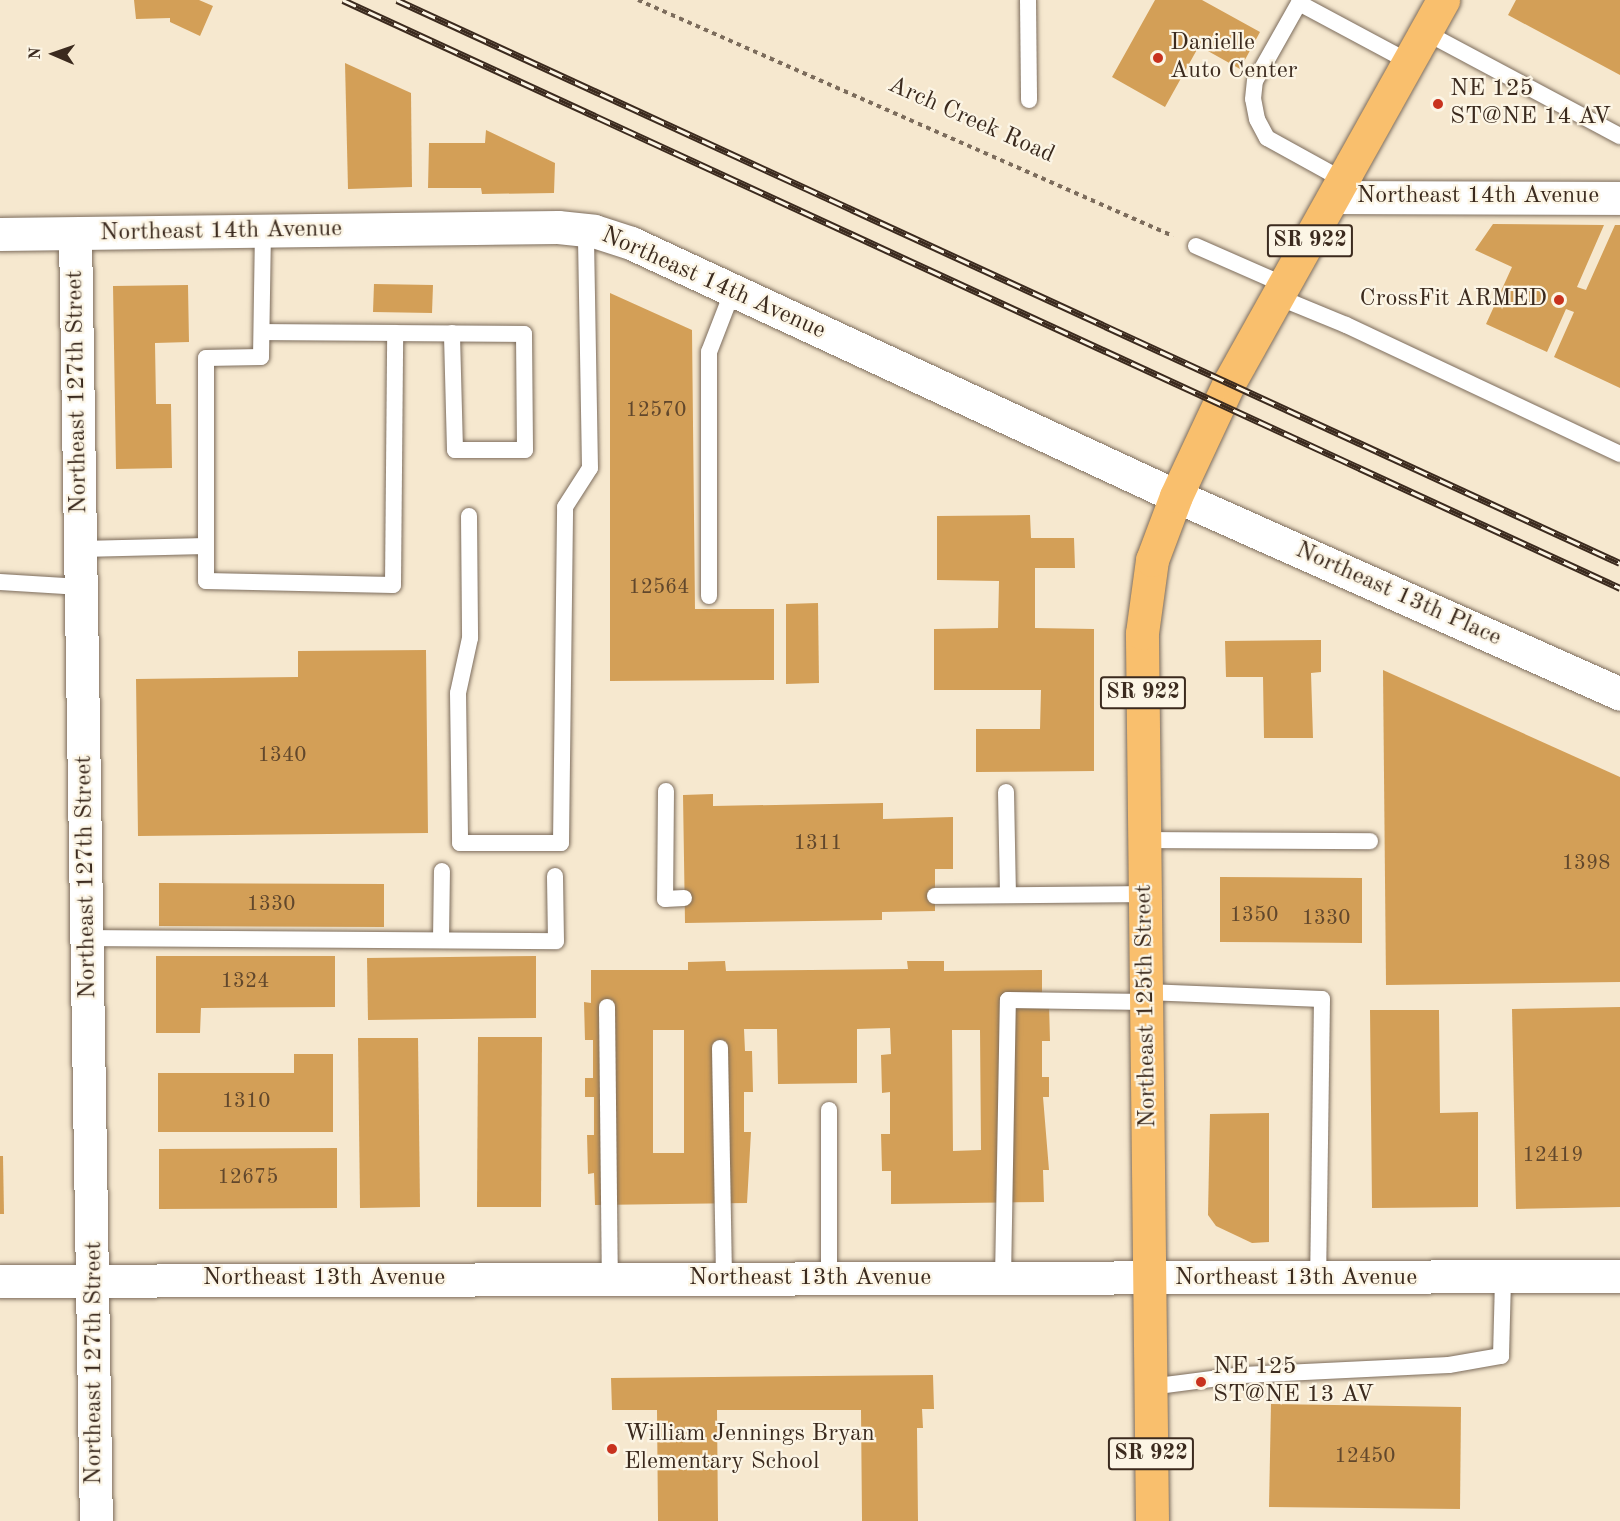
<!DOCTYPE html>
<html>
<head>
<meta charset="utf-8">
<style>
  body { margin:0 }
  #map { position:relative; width:1620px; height:1521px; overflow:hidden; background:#f6e8cf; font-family:"Old Standard TT",serif }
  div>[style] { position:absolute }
  .building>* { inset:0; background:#d39f57 }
  .path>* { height:4px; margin-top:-2px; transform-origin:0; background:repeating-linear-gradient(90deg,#7c6c5c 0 4.5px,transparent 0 9px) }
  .roads { filter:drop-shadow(0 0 2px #7c6c5c) drop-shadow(0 0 2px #7c6c5c) }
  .service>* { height:16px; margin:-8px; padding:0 8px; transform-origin:8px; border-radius:8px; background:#fff }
  .minor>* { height:33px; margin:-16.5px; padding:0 16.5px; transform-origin:16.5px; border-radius:16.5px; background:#fff }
  .tertiary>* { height:33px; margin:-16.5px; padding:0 16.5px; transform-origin:16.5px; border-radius:16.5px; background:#fff }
  .primary>* { height:33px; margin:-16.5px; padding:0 16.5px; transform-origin:16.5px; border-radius:16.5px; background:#f9bf6d }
  .rail>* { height:7px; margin-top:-3.5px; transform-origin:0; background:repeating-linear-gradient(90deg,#fcf5e5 0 14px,#3b2a1e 0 28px); box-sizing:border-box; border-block:2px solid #3b2a1e }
  .dots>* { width:16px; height:16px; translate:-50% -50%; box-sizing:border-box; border:3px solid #fcf5e5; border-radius:50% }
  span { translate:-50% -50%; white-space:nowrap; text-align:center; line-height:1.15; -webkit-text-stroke:4.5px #fcf5e5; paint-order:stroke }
  .number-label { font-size:21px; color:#61472c }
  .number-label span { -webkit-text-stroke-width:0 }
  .shield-label span { padding:2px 4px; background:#fcf5e5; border:2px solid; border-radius:4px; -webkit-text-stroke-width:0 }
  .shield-label { font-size:22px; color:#3b2a1e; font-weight:700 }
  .poi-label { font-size:24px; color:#3b2a1e }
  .left { translate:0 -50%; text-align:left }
  .right { translate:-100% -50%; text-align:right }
  .street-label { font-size:24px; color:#3b2a1e }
  .north { position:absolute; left:24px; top:24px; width:60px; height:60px; -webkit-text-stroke:4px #fcf5e5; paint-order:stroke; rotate:272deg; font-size:16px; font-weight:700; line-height:24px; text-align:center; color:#3b2a1e }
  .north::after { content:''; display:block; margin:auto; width:21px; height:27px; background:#3b2a1e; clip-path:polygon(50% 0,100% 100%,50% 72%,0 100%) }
</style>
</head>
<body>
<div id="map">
  <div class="building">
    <i style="clip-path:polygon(134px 0,199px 0,213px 6px,200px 36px,170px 22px,170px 18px,136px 19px)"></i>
    <i style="clip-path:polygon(1155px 0,1202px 0,1260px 32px,1240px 69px,1199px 46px,1165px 107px,1112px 77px)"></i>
    <i style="clip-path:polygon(1516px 0,1620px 0,1620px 75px,1508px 15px)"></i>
    <i style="clip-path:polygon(345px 63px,411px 93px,412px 187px,348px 189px)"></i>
    <i style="clip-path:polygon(486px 130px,555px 163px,554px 193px,482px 194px,481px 188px,428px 188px,429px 143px,485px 143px)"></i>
    <i style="clip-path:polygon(1493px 224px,1604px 225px,1577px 287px,1586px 290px,1615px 225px,1620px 225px,1620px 388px,1554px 357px,1574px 312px,1566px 309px,1547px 352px,1486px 324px,1512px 267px,1475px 250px)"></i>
    <i style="clip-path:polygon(374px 284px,433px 285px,432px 313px,373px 312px)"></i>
    <i style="clip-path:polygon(188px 285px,189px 342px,155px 343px,156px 404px,171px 404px,172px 468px,116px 469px,113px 286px)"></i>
    <i style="clip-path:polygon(610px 293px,692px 330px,695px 609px,774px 609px,774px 680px,610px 681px)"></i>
    <i style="clip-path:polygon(1030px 515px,1031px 538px,1074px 538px,1075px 568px,1035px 568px,1035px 628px,1094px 629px,1094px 771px,976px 772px,976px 729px,1040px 729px,1041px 690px,934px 690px,934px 629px,998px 628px,999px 581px,937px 580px,937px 516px)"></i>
    <i style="clip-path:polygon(818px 603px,819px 683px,786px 684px,786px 604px)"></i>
    <i style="clip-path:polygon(1321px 640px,1321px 672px,1311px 673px,1313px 738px,1264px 738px,1263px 677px,1226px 677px,1225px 641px)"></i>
    <i style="clip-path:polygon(426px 650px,428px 833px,138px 836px,136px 679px,298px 677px,298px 651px)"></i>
    <i style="clip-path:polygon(1383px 670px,1620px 777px,1620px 982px,1386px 985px)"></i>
    <i style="clip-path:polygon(713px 794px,713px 806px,883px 803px,883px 819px,953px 817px,953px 869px,935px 869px,935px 911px,882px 912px,882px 920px,685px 923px,683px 795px)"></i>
    <i style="clip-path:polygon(1220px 877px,1362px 878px,1362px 943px,1220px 942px)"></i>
    <i style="clip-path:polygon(159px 883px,384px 884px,384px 927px,159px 926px)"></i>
    <i style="clip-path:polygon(156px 956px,335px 956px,335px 1007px,201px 1008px,200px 1033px,156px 1033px)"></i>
    <i style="clip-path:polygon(536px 956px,536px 1018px,368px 1020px,367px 958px)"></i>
    <i style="clip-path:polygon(evenodd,725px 961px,726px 971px,908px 969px,907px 961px,944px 961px,944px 971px,1042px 970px,1042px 1000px,1049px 1003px,1050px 1041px,1042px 1041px,1042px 1077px,1049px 1077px,1049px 1097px,1043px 1097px,1049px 1170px,1043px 1170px,1044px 1202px,891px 1204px,891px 1171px,882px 1171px,881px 1134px,890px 1134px,890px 1092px,882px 1093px,881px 1055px,891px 1054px,890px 1028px,857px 1029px,857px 1083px,778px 1084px,777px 1029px,744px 1029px,745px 1051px,752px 1051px,753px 1092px,744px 1092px,744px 1132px,751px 1132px,747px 1203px,595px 1205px,594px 1173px,588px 1174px,587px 1135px,594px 1135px,594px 1097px,585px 1097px,585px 1078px,593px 1078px,593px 1040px,585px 1040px,584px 1002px,591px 1003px,591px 970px,688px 970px,688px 962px,725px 961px,653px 1030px,684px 1030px,684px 1153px,653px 1153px,653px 1030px,725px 961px,952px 1030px,980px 1030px,981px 1150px,953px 1151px,952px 1030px)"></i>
    <i style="clip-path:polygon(1620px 1007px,1620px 1207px,1516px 1209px,1512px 1009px)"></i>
    <i style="clip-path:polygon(1370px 1010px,1439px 1010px,1440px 1113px,1478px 1112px,1478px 1207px,1372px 1208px)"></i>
    <i style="clip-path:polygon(478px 1037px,542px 1037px,541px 1207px,477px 1207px)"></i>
    <i style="clip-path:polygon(358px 1038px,418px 1038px,420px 1207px,360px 1208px)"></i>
    <i style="clip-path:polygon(294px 1054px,333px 1054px,333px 1132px,158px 1132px,158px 1073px,294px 1073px)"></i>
    <i style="clip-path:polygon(1269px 1113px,1269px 1242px,1252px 1243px,1216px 1226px,1208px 1215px,1210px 1114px)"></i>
    <i style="clip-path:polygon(337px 1148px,337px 1208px,159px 1209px,159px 1149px)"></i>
    <i style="clip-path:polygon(0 1156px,3px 1156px,4px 1214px,0 1214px)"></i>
    <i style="clip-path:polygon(933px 1375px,934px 1409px,922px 1409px,923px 1428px,917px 1428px,918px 1521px,862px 1521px,861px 1410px,717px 1410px,718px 1521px,658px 1521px,657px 1410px,612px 1410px,611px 1378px)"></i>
    <i style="clip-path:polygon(1271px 1404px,1461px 1407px,1460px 1509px,1269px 1507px)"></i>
  </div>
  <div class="path">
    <i style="left:638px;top:0;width:585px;rotate:23.8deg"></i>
  </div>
  <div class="roads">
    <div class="service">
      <i style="left:1028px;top:0;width:100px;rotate:89.4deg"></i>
      <i style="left:1425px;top:32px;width:221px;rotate:28.1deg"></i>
      <i style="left:1345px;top:181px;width:89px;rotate:-151.1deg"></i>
      <i style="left:1267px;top:138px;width:21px;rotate:-118deg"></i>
      <i style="left:1257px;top:119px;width:20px;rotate:-101deg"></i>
      <i style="left:1253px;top:99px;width:18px;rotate:-84deg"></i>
      <i style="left:1255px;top:81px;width:90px;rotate:-60.6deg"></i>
      <i style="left:1299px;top:3px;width:125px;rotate:28.2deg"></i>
      <i style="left:1196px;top:246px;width:97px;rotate:23.7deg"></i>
      <i style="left:1278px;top:297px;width:74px;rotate:22.4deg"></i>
      <i style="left:1346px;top:325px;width:303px;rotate:25.2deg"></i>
      <i style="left:395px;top:333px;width:129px;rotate:0.4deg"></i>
      <i style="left:524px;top:334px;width:116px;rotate:89.5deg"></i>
      <i style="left:525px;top:450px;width:70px;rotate:180deg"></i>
      <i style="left:455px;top:450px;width:117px;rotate:-91.5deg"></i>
      <i style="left:469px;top:516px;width:122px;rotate:89.5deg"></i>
      <i style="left:470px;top:638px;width:56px;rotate:102.3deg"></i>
      <i style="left:458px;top:693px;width:150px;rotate:89.2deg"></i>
      <i style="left:460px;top:843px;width:101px"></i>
      <i style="left:561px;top:843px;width:336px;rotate:-89.3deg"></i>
      <i style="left:565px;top:507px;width:46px;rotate:-57.3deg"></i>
      <i style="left:590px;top:468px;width:238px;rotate:-91deg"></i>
      <i style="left:206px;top:546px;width:35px;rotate:90deg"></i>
      <i style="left:206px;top:581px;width:187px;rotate:1.2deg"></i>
      <i style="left:393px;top:585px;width:252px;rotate:-89.5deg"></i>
      <i style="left:395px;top:333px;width:133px;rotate:-179.6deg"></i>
      <i style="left:81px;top:549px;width:125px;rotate:-1.4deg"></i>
      <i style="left:206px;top:546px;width:188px;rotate:-90deg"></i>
      <i style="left:206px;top:358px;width:55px;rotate:-1deg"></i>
      <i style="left:261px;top:357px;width:126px;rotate:-89.1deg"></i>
      <i style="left:0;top:582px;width:81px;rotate:3.5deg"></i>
      <i style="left:709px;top:596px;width:244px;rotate:-90deg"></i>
      <i style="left:709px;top:352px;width:66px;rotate:-68.8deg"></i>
      <i style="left:666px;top:791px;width:108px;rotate:90.5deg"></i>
      <i style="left:665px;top:899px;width:19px;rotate:-3deg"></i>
      <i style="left:1006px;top:792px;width:103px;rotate:88.9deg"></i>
      <i style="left:1145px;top:840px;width:225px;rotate:0.3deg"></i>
      <i style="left:935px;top:896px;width:210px;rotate:-0.5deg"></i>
      <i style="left:88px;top:938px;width:468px;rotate:0.4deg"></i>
      <i style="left:556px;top:941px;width:65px;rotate:-90.9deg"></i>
      <i style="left:441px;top:940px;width:69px;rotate:-89.2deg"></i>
      <i style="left:1146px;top:992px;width:176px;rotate:2.3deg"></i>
      <i style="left:1322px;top:999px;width:280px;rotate:90.8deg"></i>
      <i style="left:607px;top:1007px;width:272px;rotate:89.4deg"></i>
      <i style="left:720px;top:1048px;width:231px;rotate:89deg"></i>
      <i style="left:829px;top:1110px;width:170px;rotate:90deg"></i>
      <i style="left:1003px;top:1279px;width:279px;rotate:-89deg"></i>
      <i style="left:1008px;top:1000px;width:139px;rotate:0.8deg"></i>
      <i style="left:1150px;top:1387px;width:94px;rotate:-7.4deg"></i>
      <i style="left:1243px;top:1375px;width:206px;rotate:-2.8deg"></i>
      <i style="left:1449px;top:1365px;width:53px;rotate:-9.8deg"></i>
      <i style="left:1501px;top:1356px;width:79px;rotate:-88.5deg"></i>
    </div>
    <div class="minor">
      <i style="left:1336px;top:197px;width:284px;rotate:0.2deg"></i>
      <i style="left:75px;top:234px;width:1287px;rotate:89.07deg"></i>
      <i style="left:1176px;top:496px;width:486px;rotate:24deg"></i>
      <i style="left:0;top:1281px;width:1620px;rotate:-0.18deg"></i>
    </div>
    <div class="tertiary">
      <i style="left:0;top:234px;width:558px;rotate:-0.72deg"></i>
      <i style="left:558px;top:227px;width:36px;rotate:6deg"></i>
      <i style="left:594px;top:231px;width:39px;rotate:18deg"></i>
      <i style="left:631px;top:243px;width:601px;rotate:24.9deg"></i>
    </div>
    <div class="primary">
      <i style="left:1152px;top:1521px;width:888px;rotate:-90.65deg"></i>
      <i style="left:1142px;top:633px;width:74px;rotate:-82.2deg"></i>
      <i style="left:1152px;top:560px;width:68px;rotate:-69.4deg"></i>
      <i style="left:1176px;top:496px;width:125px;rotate:-64.9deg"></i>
      <i style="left:1229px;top:383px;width:439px;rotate:-60.8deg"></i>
    </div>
  </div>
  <div class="rail">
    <i style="left:343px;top:0;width:1406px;rotate:24.72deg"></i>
    <i style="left:397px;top:0;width:1346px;rotate:24.72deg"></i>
  </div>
  <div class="dots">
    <i style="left:1158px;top:58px;background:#c8321e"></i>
    <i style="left:1438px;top:104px;background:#c8321e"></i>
    <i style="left:1559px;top:300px;background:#c8321e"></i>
    <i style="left:1201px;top:1382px;background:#c8321e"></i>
    <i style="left:612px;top:1449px;background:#c8321e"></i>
  </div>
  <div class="number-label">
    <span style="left:656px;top:411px">12570</span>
    <span style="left:659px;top:588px">12564</span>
    <span style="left:282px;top:756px">1340</span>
    <span style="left:818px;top:844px">1311</span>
    <span style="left:1586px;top:864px">1398</span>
    <span style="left:271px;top:905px">1330</span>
    <span style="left:1254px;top:916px">1350</span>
    <span style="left:1326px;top:919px">1330</span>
    <span style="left:245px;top:982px">1324</span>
    <span style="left:246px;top:1102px">1310</span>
    <span style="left:1553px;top:1156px">12419</span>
    <span style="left:248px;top:1178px">12675</span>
    <span style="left:1365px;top:1457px">12450</span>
  </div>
  <div class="shield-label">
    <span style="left:1310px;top:241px">SR 922</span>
    <span style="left:1143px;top:693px">SR 922</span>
    <span style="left:1151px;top:1454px">SR 922</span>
  </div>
  <div class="poi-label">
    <span class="left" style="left:1170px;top:58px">Danielle<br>Auto Center</span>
    <span class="left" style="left:1450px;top:104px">NE 125<br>ST@NE 14 AV</span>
    <span class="right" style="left:1547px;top:300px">CrossFit ARMED</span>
    <span class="left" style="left:1213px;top:1382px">NE 125<br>ST@NE 13 AV</span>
    <span class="left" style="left:624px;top:1449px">William Jennings Bryan<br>Elementary School</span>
  </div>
  <div class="street-label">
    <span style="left:971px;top:121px;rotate:24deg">Arch Creek Road</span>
    <span style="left:1478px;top:197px">Northeast 14th Avenue</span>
    <span style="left:221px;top:232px;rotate:-1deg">Northeast 14th Avenue</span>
    <span style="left:713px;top:284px;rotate:24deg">Northeast 14th Avenue</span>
    <span style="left:78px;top:392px;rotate:-91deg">Northeast 127th Street</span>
    <span style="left:1398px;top:595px;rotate:24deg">Northeast 13th Place</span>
    <span style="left:87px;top:877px;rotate:-91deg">Northeast 127th Street</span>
    <span style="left:1147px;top:1006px;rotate:-91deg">Northeast 125th Street</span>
    <span style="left:324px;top:1279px">Northeast 13th Avenue</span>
    <span style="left:810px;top:1279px">Northeast 13th Avenue</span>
    <span style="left:1296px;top:1279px">Northeast 13th Avenue</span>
    <span style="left:95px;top:1363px;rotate:-90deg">Northeast 127th Street</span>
  </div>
  <div class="north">N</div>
</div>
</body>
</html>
